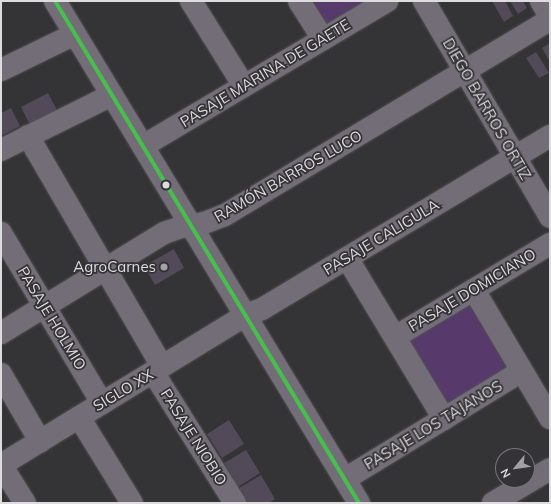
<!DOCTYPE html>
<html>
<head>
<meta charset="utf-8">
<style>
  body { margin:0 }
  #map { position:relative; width:551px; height:504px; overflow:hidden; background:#343335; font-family:Mulish,sans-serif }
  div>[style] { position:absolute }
  .green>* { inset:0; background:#573a6b }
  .building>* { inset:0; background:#524a58 }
  .roads { filter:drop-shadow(0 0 1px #525153) drop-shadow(0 0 1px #525153) }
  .minor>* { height:22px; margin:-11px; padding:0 11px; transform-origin:11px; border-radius:11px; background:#736d78 }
  .bus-1>* { height:4px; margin:-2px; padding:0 2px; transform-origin:2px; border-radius:2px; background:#46bf4c }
  .dots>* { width:11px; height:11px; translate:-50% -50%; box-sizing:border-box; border:2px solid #343236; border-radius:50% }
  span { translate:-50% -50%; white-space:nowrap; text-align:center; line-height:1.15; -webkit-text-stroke:3.5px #343236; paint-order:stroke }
  .street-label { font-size:15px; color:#dddcde }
  .poi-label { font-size:15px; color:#dddcde }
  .right { translate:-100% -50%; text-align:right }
  .frame { position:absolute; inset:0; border:2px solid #dddcde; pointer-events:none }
  .north { position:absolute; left:495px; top:448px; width:40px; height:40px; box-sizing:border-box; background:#343236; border:1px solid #787679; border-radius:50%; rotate:241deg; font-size:11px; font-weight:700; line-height:16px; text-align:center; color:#dddcde }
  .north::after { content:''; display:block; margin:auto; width:14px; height:18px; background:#a2a1a3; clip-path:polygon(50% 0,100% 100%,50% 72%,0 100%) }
</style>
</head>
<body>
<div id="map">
  <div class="green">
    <i style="clip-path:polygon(301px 1px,369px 1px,318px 31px)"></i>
    <i style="clip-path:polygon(471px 301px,512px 366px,449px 406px,408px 341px)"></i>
  </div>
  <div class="building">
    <i style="clip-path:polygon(492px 1px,505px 1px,513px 16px,504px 22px)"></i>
    <i style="clip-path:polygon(510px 1px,523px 1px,527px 8px,518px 14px)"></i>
    <i style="clip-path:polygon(550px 43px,550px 62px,542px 48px)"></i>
    <i style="clip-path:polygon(536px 52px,549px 73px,539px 78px,526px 58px)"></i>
    <i style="clip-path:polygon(48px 93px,58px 112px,30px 125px,21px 107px)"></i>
    <i style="clip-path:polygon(11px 108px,20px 126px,1px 136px,1px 113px)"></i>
    <i style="clip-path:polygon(174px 249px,184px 268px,155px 285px,144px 266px)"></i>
    <i style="clip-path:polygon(229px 420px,244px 444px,222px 458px,207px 434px)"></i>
    <i style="clip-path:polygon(246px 450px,260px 473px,238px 487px,224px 463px)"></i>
    <i style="clip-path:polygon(261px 475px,275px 499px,269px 503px,248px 503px,239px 488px)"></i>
  </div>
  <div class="roads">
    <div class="minor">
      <i style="left:55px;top:1px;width:587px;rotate:58.8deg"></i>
      <i style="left:191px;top:1px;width:100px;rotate:58.1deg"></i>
      <i style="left:299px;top:1px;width:45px;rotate:57.7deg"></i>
      <i style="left:424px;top:1px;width:250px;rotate:59.7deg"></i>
      <i style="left:541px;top:1px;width:17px;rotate:59deg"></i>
      <i style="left:1px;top:70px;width:82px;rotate:-25.9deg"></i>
      <i style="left:28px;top:136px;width:266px;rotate:59.8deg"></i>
      <i style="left:143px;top:146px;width:284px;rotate:-30.7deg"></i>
      <i style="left:1px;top:150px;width:124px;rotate:-26.4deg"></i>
      <i style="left:1px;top:233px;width:198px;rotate:59.3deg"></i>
      <i style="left:347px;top:258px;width:188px;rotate:58.9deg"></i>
      <i style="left:474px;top:290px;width:149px;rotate:59.3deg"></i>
      <i style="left:1px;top:333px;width:191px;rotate:-31.5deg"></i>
      <i style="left:164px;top:233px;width:18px;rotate:-19deg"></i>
      <i style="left:181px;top:227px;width:23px;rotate:-10deg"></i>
      <i style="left:204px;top:223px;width:22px;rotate:-21deg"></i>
      <i style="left:225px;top:215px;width:379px;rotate:-31deg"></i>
      <i style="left:395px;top:337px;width:181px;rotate:-31deg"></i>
      <i style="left:153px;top:372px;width:155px;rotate:58deg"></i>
      <i style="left:1px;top:374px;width:78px;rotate:59.8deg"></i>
      <i style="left:79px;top:417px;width:101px;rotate:58.4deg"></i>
      <i style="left:1px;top:465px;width:287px;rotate:-31.5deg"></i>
      <i style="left:246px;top:315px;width:17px;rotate:-21deg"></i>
      <i style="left:262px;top:309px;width:336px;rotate:-31deg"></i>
      <i style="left:1px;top:465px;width:45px;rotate:57.7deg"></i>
      <i style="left:345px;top:479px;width:207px;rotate:-31.4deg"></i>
      <i style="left:493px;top:503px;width:66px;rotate:-30.8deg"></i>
    </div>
  </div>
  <div class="bus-1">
    <i style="left:55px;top:1px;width:587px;rotate:58.8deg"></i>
  </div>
  <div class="dots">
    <i style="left:166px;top:185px;background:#dddcde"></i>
    <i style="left:164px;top:267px;background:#a2a1a3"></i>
  </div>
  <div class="street-label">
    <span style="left:265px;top:73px;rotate:-31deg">PASAJE MARINA DE GAETE</span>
    <span style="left:487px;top:109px;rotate:60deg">DIEGO BARROS ORTIZ</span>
    <span style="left:288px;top:176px;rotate:-30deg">RAMÓN BARROS LUCO</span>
    <span style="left:381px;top:237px;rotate:-31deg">PASAJE CALIGULA</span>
    <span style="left:472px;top:290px;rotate:-31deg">PASAJE DOMICIANO</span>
    <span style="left:52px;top:318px;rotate:59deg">PASAJE HOLMIO</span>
    <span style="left:123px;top:390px;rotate:-31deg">SIGLO XX</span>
    <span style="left:433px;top:425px;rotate:-31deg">PASAJE LOS TAJANOS</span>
    <span style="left:194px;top:437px;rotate:58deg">PASAJE NIOBIO</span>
  </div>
  <div class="poi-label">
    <span class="right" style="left:156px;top:267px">AgroCarnes</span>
  </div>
  <div class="frame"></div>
  <div class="north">N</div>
</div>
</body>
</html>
